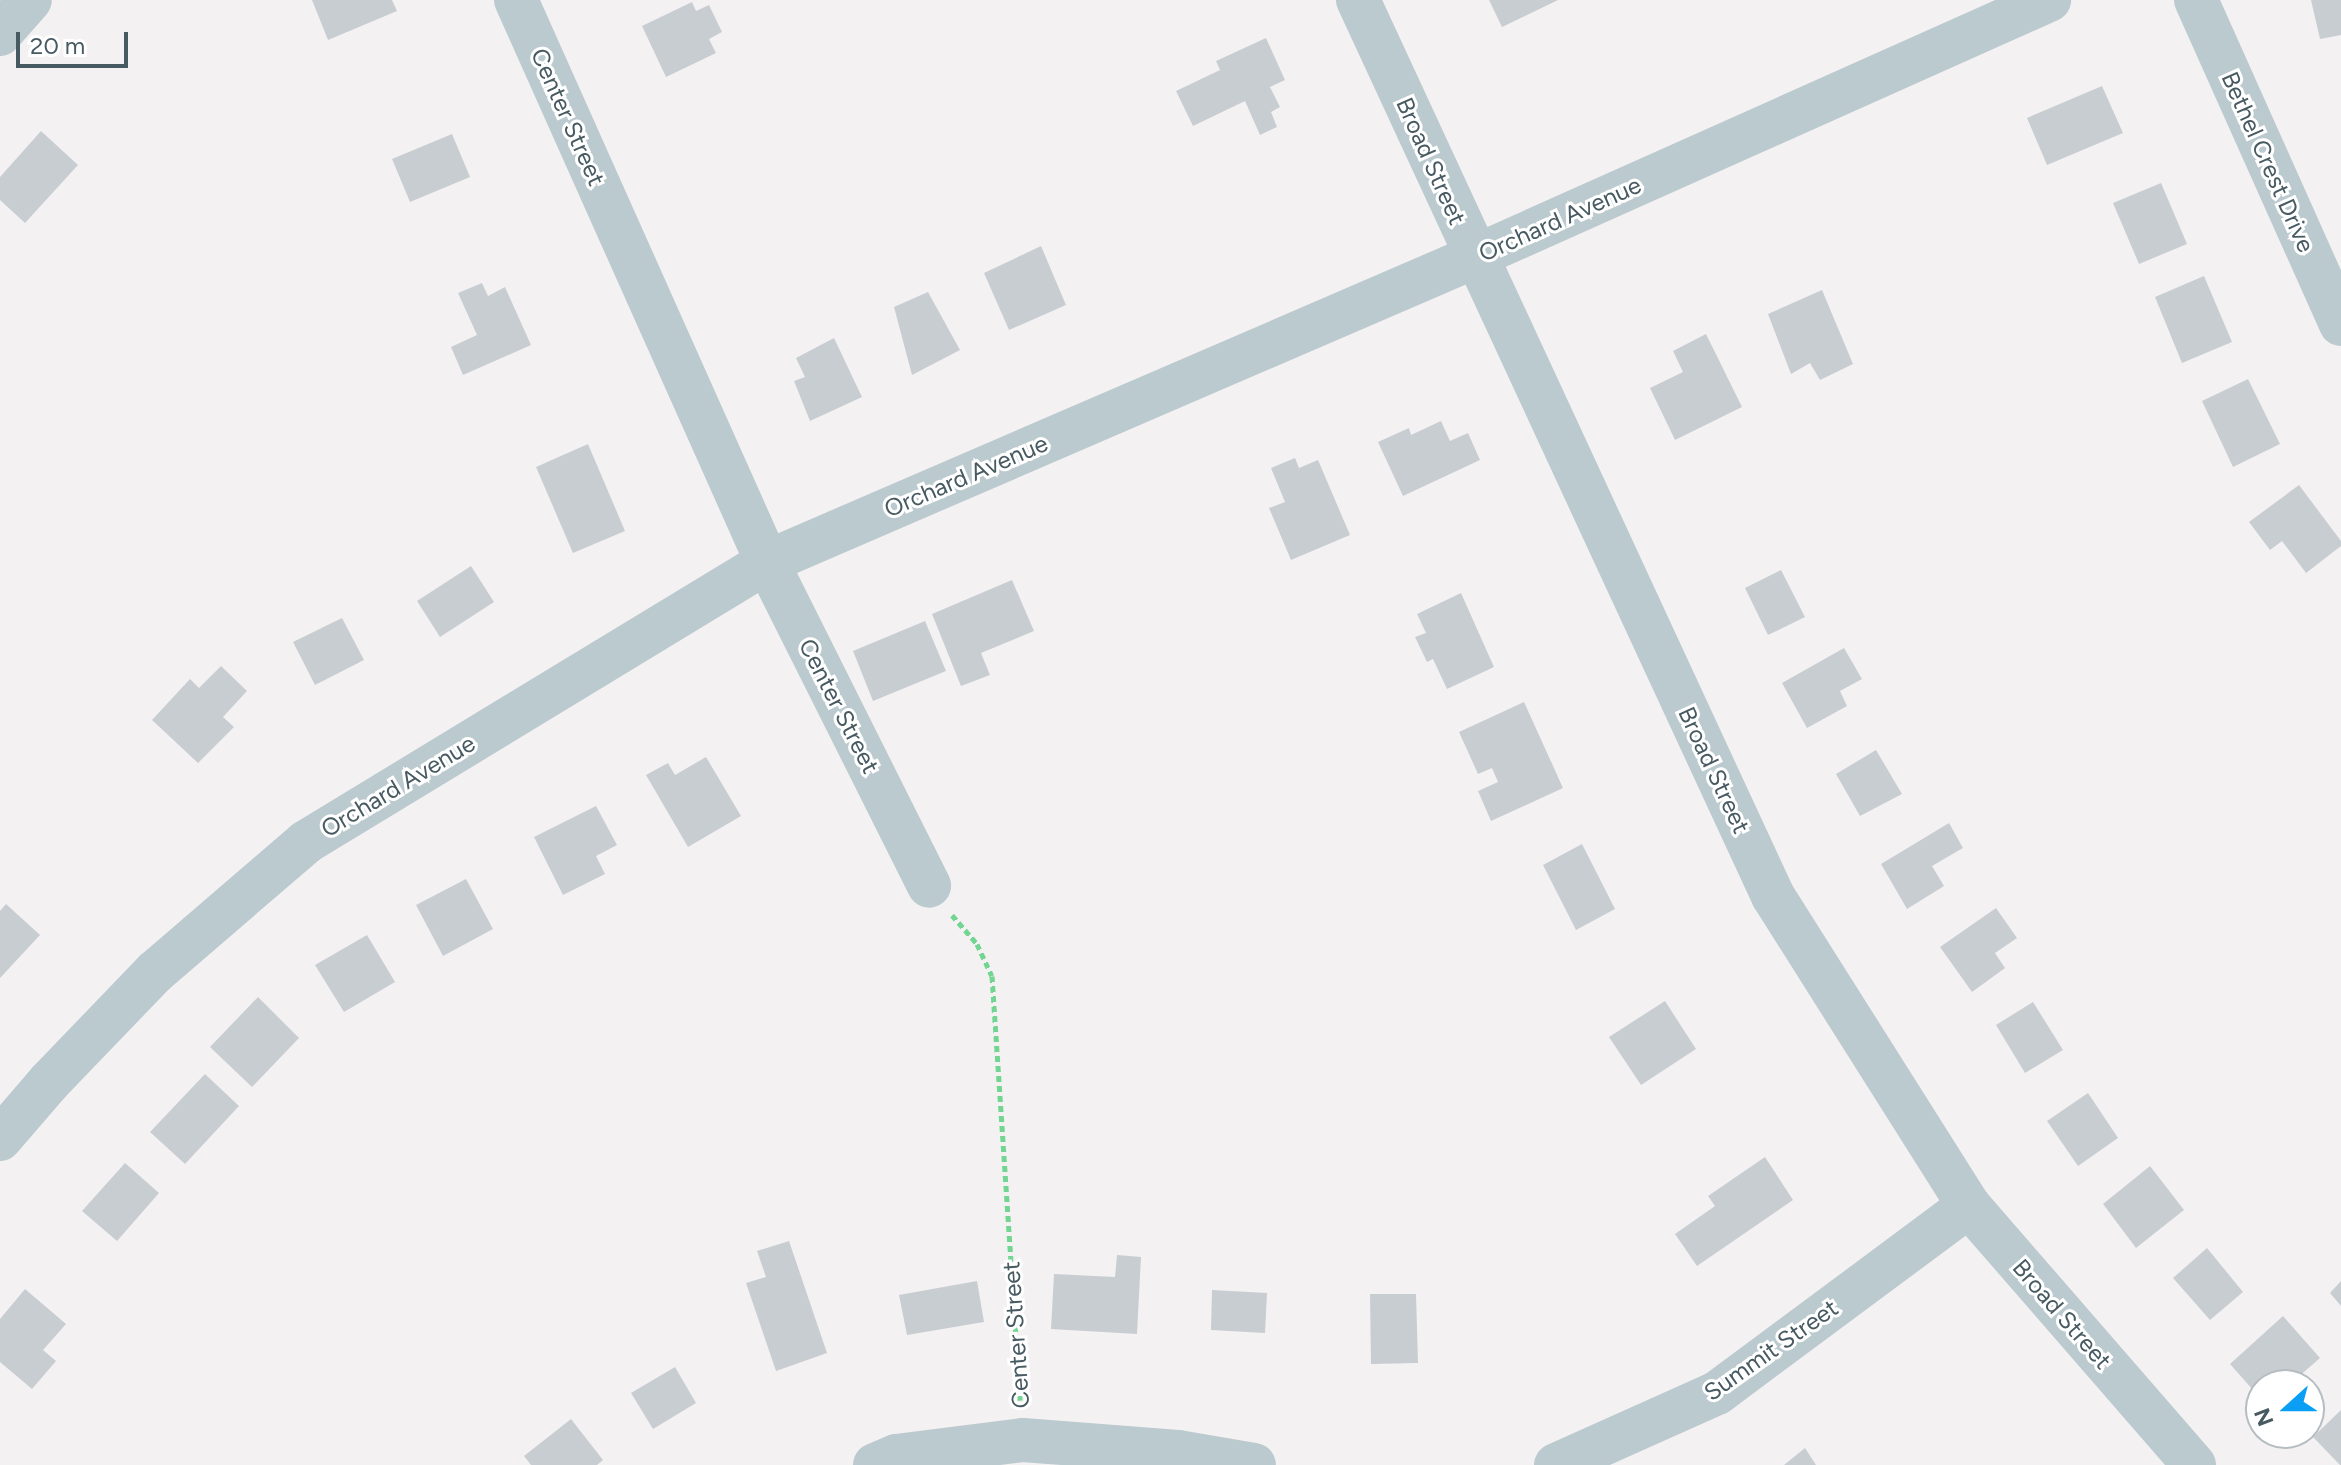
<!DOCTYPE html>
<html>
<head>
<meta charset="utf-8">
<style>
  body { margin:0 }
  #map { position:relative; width:2341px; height:1465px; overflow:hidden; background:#f4f1f2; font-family:Figtree,sans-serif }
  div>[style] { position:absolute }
  .building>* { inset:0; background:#c8cdd2 }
  .path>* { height:5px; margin-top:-2.5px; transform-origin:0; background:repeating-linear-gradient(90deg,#72d591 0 6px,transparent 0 10px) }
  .minor>* { height:44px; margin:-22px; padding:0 22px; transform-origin:22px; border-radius:22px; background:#bbcacf }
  span { translate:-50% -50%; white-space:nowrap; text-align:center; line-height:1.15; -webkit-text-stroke:6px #fff; paint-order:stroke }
  .street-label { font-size:24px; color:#475a61 }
  .north { position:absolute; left:2245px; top:1369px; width:80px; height:80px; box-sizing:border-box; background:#fff; border:2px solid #b5bdc0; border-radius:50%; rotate:249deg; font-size:22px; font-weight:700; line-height:32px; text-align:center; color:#475a61 }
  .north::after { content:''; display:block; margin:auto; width:28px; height:36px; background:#0a9ff5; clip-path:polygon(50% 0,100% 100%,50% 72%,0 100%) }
  .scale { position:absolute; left:16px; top:32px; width:112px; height:36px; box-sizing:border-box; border:4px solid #475a61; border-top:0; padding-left:10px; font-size:24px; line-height:28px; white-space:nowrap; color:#475a61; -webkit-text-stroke:6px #fff; paint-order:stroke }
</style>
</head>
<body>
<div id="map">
  <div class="building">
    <i style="clip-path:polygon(312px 0,392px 0,397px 11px,328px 40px)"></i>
    <i style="clip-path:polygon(1489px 0,1558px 0,1502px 27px)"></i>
    <i style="clip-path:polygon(2311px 0,2341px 0,2341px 35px,2320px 39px)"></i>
    <i style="clip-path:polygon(692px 2px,696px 11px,709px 5px,722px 32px,709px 39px,716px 53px,666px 77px,642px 26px)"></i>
    <i style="clip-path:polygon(1266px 38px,1285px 80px,1270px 87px,1280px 107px,1271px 112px,1277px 127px,1260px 135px,1245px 101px,1193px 126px,1176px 91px,1220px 70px,1216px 61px)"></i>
    <i style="clip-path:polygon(2102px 86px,2123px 133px,2047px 165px,2027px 118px)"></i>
    <i style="clip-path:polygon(41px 131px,78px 165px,25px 223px,0 200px,0 177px)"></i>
    <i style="clip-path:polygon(452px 134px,470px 177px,410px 202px,392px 159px)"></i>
    <i style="clip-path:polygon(2161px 183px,2187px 244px,2139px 264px,2113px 203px)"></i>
    <i style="clip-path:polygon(1041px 246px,1066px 305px,1009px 330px,984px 273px)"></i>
    <i style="clip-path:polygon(2204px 276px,2232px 342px,2182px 363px,2155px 297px)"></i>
    <i style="clip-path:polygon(482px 283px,488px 296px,505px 287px,531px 345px,463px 375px,451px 347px,477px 335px,458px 293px)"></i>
    <i style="clip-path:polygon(1822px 290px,1853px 364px,1820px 380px,1810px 363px,1791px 374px,1768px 314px)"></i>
    <i style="clip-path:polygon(928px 292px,960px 350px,912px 375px,894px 307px)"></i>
    <i style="clip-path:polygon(1706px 334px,1742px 407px,1675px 440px,1650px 388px,1683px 372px,1673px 351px)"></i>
    <i style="clip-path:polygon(834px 338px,862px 397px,810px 421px,794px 381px,805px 377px,796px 358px)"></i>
    <i style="clip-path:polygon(2248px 379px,2280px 444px,2233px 467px,2202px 401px)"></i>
    <i style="clip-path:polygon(1441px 421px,1450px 441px,1468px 433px,1480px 460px,1403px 496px,1378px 442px,1409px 428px,1411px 435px)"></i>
    <i style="clip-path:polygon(588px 444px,625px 531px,573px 553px,536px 467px)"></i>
    <i style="clip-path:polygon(1295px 458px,1299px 468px,1318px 460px,1350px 535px,1291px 560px,1269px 508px,1285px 502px,1271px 468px)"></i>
    <i style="clip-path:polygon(2299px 485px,2341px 541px,2341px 546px,2306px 573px,2282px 541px,2270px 550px,2249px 522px)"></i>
    <i style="clip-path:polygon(471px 566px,494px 602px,440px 637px,417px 601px)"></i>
    <i style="clip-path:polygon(1781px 570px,1805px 617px,1768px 635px,1745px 588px)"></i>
    <i style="clip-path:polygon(1012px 580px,1034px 631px,981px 653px,990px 675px,961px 686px,932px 614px)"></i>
    <i style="clip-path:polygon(1461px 593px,1494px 667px,1447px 689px,1433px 659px,1427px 662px,1415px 637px,1426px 633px,1417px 614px)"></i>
    <i style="clip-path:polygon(342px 618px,364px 660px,315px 685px,293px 642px)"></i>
    <i style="clip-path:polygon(925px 621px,946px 671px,873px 701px,853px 651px)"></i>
    <i style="clip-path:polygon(1844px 648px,1862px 679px,1840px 691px,1847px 706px,1807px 728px,1782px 683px)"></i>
    <i style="clip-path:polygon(221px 666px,247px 691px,223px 717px,234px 727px,198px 763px,152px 720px,190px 679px,199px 688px)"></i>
    <i style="clip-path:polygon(1524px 702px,1563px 788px,1491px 821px,1478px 791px,1498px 782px,1492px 768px,1478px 774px,1459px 732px)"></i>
    <i style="clip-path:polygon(1876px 750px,1902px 794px,1860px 816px,1836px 774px)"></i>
    <i style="clip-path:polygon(706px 757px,741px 816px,688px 847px,646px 775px,668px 763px,675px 775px)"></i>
    <i style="clip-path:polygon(596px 806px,617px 845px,596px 856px,605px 874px,563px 895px,534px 837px)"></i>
    <i style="clip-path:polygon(1949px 823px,1963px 848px,1932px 866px,1944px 886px,1907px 909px,1881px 864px)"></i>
    <i style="clip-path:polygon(1582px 844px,1615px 909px,1576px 930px,1543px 865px)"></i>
    <i style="clip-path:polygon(466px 879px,493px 929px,443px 956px,416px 905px)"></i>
    <i style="clip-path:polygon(6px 904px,40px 935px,0 978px,0 911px)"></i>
    <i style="clip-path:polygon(1996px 908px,2017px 938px,1995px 953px,2005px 968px,1972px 992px,1940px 947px)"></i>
    <i style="clip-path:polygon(367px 935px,395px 982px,344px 1012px,315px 965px)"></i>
    <i style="clip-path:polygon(258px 997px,299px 1038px,252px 1087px,210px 1047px)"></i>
    <i style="clip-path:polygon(1665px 1001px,1696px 1049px,1641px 1085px,1609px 1037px)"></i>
    <i style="clip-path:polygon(2033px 1002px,2063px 1050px,2025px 1073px,1996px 1025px)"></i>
    <i style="clip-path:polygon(205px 1074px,239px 1106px,185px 1164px,150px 1132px)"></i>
    <i style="clip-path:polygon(2088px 1093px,2118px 1138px,2078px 1166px,2047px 1121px)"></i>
    <i style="clip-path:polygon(1765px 1157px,1793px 1200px,1697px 1266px,1675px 1234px,1715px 1206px,1708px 1196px)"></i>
    <i style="clip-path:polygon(125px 1163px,159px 1193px,117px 1241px,82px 1211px)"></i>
    <i style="clip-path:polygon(2150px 1166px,2184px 1210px,2136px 1248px,2103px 1204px)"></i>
    <i style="clip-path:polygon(789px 1241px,827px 1353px,776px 1371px,746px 1283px,766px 1277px,757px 1251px)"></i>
    <i style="clip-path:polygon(2207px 1248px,2243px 1292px,2210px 1320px,2173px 1278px)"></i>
    <i style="clip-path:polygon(1117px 1255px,1141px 1257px,1137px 1334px,1051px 1329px,1054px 1274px,1115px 1277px)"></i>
    <i style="clip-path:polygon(977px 1281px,984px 1322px,907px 1335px,899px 1295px)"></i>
    <i style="clip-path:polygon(2341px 1281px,2341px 1306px,2330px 1293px)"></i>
    <i style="clip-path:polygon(25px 1289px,66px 1324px,43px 1350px,56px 1361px,32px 1389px,0 1362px,0 1319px)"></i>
    <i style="clip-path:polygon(1212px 1290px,1267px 1293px,1265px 1333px,1211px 1330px)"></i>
    <i style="clip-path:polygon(1370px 1294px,1416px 1294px,1418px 1363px,1371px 1364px)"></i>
    <i style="clip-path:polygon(2283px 1316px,2320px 1358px,2289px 1385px,2261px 1385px,2261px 1399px,2230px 1364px)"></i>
    <i style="clip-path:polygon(675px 1367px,696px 1403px,653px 1429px,631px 1393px)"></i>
    <i style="clip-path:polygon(2341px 1410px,2341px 1465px,2340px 1465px,2313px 1437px)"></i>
    <i style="clip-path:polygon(571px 1419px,603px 1460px,597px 1465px,531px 1465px,524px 1456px)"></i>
    <i style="clip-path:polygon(1805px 1448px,1816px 1465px,1784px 1465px)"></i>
  </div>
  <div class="path">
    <i style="left:952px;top:915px;width:38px;rotate:49deg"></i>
    <i style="left:977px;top:944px;width:35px;rotate:65deg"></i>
    <i style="left:992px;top:976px;width:425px;rotate:86.2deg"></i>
  </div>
  <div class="minor">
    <i style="left:516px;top:0;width:616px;rotate:65.93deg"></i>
    <i style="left:767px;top:562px;width:362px;rotate:63.4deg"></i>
    <i style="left:1358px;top:0;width:987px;rotate:65.15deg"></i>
    <i style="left:1773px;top:896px;width:367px;rotate:57.7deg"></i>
    <i style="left:1969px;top:1206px;width:343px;rotate:49deg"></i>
    <i style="left:2196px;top:0;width:355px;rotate:65.9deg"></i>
    <i style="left:0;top:34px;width:45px;rotate:-48.6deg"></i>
    <i style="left:0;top:1139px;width:75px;rotate:-49.3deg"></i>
    <i style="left:49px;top:1082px;width:153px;rotate:-46.1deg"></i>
    <i style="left:155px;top:972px;width:199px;rotate:-40.7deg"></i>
    <i style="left:306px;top:842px;width:539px;rotate:-31.27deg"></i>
    <i style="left:767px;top:562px;width:770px;rotate:-23.34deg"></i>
    <i style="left:1474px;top:257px;width:630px;rotate:-24.08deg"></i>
    <i style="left:875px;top:1465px;width:23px;rotate:-23deg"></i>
    <i style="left:896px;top:1456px;width:128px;rotate:-7.2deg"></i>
    <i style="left:1023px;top:1440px;width:155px;rotate:4.4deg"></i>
    <i style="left:1178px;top:1452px;width:77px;rotate:9.7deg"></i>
    <i style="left:1556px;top:1465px;width:176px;rotate:-24.1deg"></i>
    <i style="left:1717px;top:1393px;width:314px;rotate:-36.6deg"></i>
  </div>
  <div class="street-label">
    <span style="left:568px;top:117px;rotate:66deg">Center Street</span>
    <span style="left:1431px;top:161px;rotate:66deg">Broad Street</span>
    <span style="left:2268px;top:162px;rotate:66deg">Bethel Crest Drive</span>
    <span style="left:1560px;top:219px;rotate:-24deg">Orchard Avenue</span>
    <span style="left:966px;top:476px;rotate:-23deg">Orchard Avenue</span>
    <span style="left:839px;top:706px;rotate:63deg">Center Street</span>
    <span style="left:1714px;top:770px;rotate:65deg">Broad Street</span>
    <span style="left:398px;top:786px;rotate:-31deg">Orchard Avenue</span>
    <span style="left:2062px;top:1314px;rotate:49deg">Broad Street</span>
    <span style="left:1016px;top:1335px;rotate:-94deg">Center Street</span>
    <span style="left:1771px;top:1350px;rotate:-35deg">Summit Street</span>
  </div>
  <div class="north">N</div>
  <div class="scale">20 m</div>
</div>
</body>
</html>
